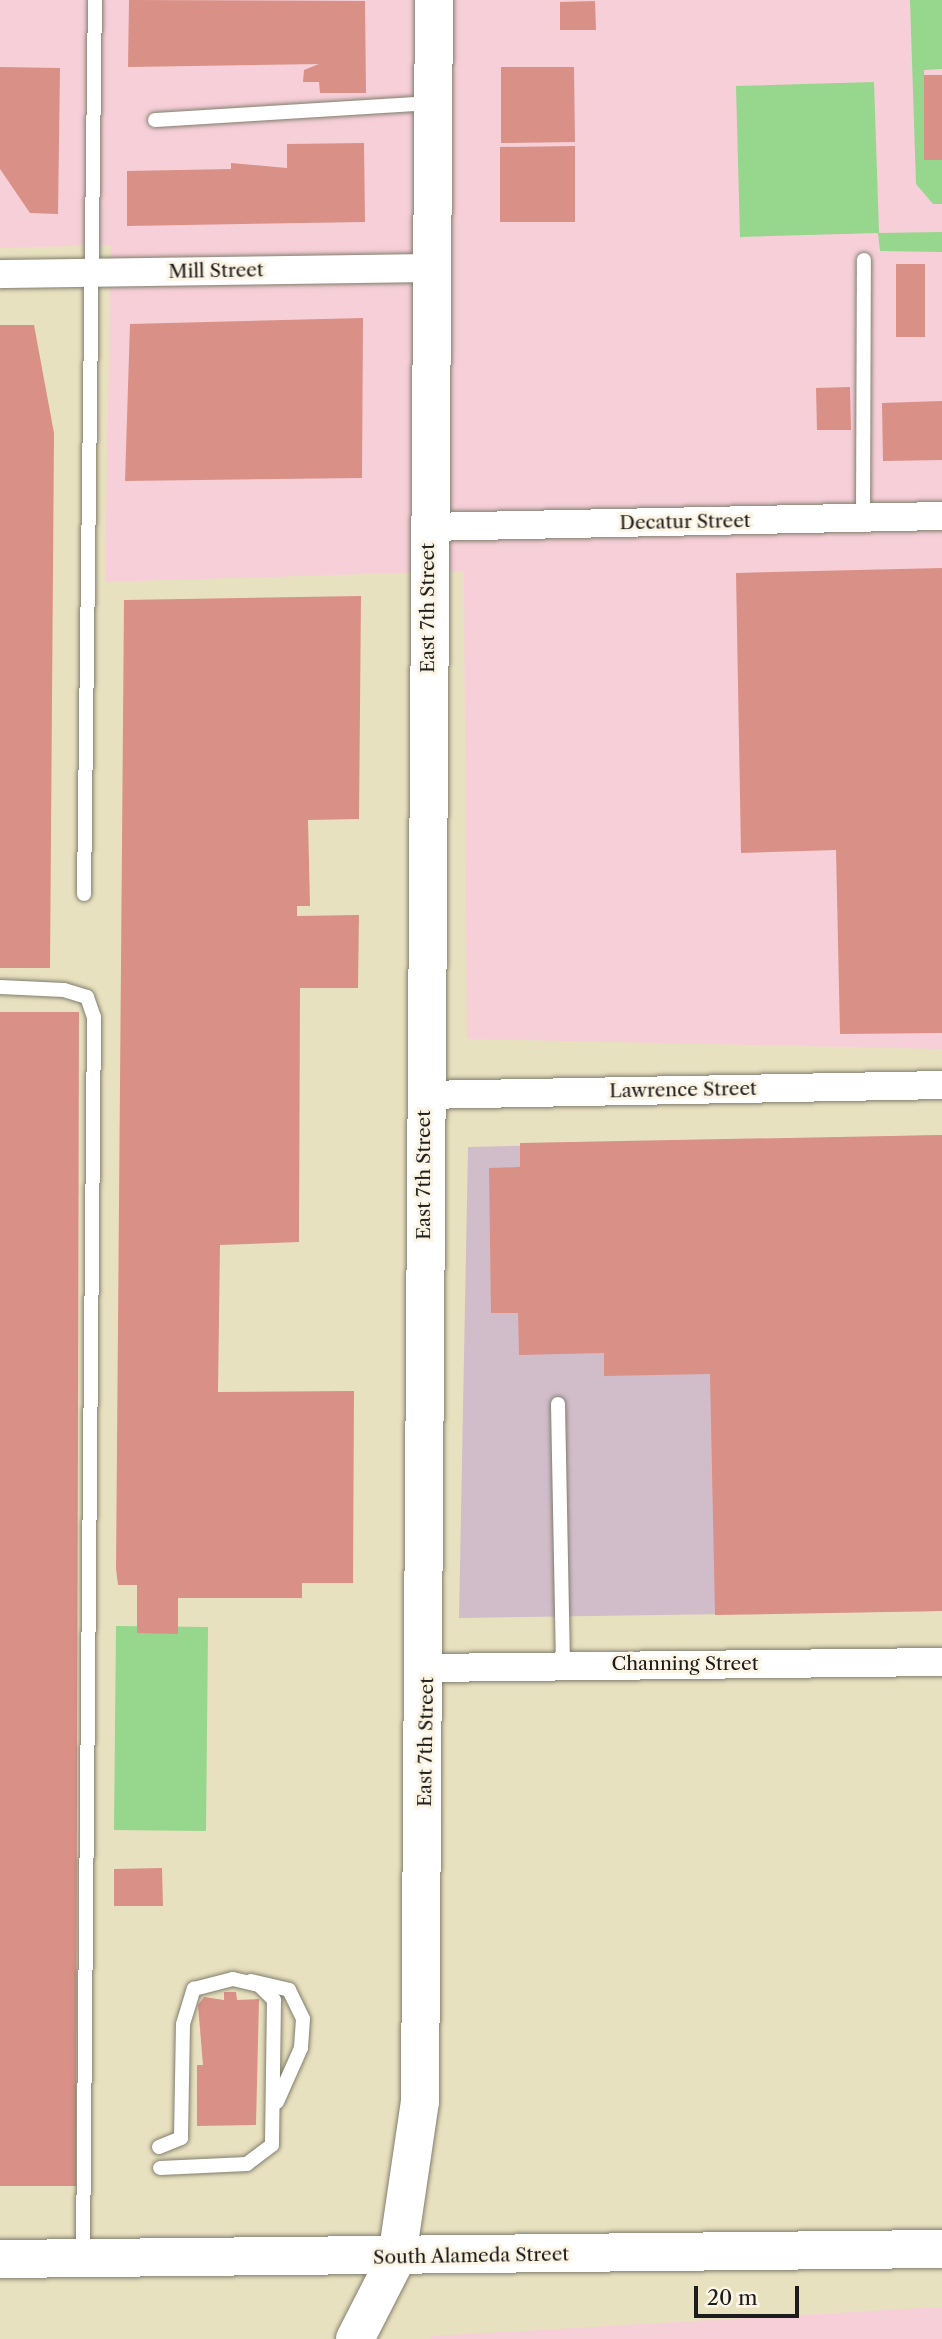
<!DOCTYPE html>
<html>
<head>
<meta charset="utf-8">
<style>
  body { margin:0 }
  #map { position:relative; width:942px; height:2339px; overflow:hidden; background:#e8e1bf; font-family:"Libre Caslon Text",serif }
  div>[style] { position:absolute }
  .built>* { inset:0; background:#f6cfd8 }
  .industrial>* { inset:0; background:#d1bdca }
  .green>* { inset:0; background:#96d68d }
  .building>* { inset:0; background:#d99086 }
  .roads { filter:drop-shadow(0 0 2px #827e6e) drop-shadow(0 0 2px #827e6e) }
  .lane>* { height:14px; margin:-7px; padding:0 7px; transform-origin:7px; border-radius:7px; background:#fff }
  .street>* { height:28px; margin:-14px; padding:0 14px; transform-origin:14px; border-radius:14px; background:#fff }
  .secondary>* { height:38px; margin:-19px; padding:0 19px; transform-origin:19px; border-radius:19px; background:#fff }
  .primary>* { height:38px; margin:-19px; padding:0 19px; transform-origin:19px; border-radius:19px; background:#fff }
  span { translate:-50% -50%; white-space:nowrap; text-align:center; line-height:1.15; -webkit-text-stroke:6px #fcf5e5; paint-order:stroke }
  .street-label { font-size:19px; color:#1c1c1c }
  .scale { position:absolute; left:694px; top:2286px; width:105px; height:32px; box-sizing:border-box; border:4px solid #1c1c1c; border-top:0; padding-left:9px; font-size:21px; line-height:24px; white-space:nowrap; color:#1c1c1c; -webkit-text-stroke:5px #fcf5e5; paint-order:stroke }
</style>
</head>
<body>
<div id="map">
  <div class="built">
    <i style="clip-path:polygon(0 0,942px 0,942px 1049px,467px 1039px,464px 571px,105px 582px,111px 245px,0 248px)"></i>
    <i style="clip-path:polygon(942px 2307px,942px 2339px,429px 2339px,432px 2336px)"></i>
  </div>
  <div class="industrial">
    <i style="clip-path:polygon(942px 1135px,942px 1611px,459px 1618px,468px 1147px)"></i>
  </div>
  <div class="green">
    <i style="clip-path:polygon(910px 0,942px 0,942px 69px,924px 70px,926px 155px,942px 155px,942px 204px,933px 204px,916px 184px)"></i>
    <i style="clip-path:polygon(874px 82px,879px 233px,942px 232px,942px 397px,942px 252px,880px 251px,878px 233px,740px 237px,736px 86px)"></i>
    <i style="clip-path:polygon(116px 1626px,208px 1627px,206px 1831px,114px 1830px)"></i>
  </div>
  <div class="building">
    <i style="clip-path:polygon(129px 0,365px 1px,366px 93px,320px 93px,319px 82px,303px 82px,304px 70px,319px 64px,128px 67px)"></i>
    <i style="clip-path:polygon(595px 1px,596px 30px,560px 30px,560px 2px)"></i>
    <i style="clip-path:polygon(0 67px,60px 68px,58px 214px,30px 213px,0 169px)"></i>
    <i style="clip-path:polygon(501px 67px,574px 67px,575px 142px,501px 143px)"></i>
    <i style="clip-path:polygon(924px 75px,942px 75px,942px 160px,924px 160px)"></i>
    <i style="clip-path:polygon(364px 143px,365px 222px,127px 226px,127px 171px,231px 169px,231px 163px,287px 168px,287px 144px)"></i>
    <i style="clip-path:polygon(575px 146px,575px 222px,500px 222px,500px 147px)"></i>
    <i style="clip-path:polygon(896px 264px,925px 264px,925px 337px,896px 337px)"></i>
    <i style="clip-path:polygon(363px 318px,362px 478px,125px 481px,130px 324px)"></i>
    <i style="clip-path:polygon(0 325px,34px 325px,54px 433px,50px 968px,0 968px)"></i>
    <i style="clip-path:polygon(850px 387px,851px 430px,817px 430px,816px 388px)"></i>
    <i style="clip-path:polygon(942px 401px,942px 460px,883px 461px,882px 403px)"></i>
    <i style="clip-path:polygon(942px 568px,942px 1033px,840px 1034px,836px 850px,741px 853px,736px 573px)"></i>
    <i style="clip-path:polygon(361px 596px,359px 819px,308px 820px,310px 906px,297px 906px,297px 916px,359px 915px,358px 988px,300px 988px,299px 1242px,220px 1245px,218px 1392px,354px 1391px,353px 1583px,302px 1583px,302px 1598px,178px 1598px,178px 1634px,137px 1633px,137px 1585px,118px 1585px,116px 1569px,124px 600px)"></i>
    <i style="clip-path:polygon(0 1012px,79px 1012px,76px 2186px,0 2186px)"></i>
    <i style="clip-path:polygon(942px 1135px,942px 1611px,715px 1615px,710px 1374px,604px 1376px,604px 1353px,519px 1355px,518px 1313px,491px 1313px,489px 1168px,520px 1167px,520px 1143px)"></i>
    <i style="clip-path:polygon(162px 1868px,163px 1906px,114px 1906px,114px 1869px)"></i>
    <i style="clip-path:polygon(224px 1992px,236px 1992px,237px 2000px,259px 1999px,256px 2125px,197px 2126px,197px 2065px,203px 2065px,198px 2005px,204px 1997px,224px 2000px)"></i>
  </div>
  <div class="roads">
    <div class="lane">
      <i style="left:155px;top:120px;width:278px;rotate:-3.5deg"></i>
      <i style="left:863px;top:518px;width:258px;rotate:-89.8deg"></i>
      <i style="left:84px;top:894px;width:894px;rotate:-89.3deg"></i>
      <i style="left:0;top:987px;width:64px;rotate:2.7deg"></i>
      <i style="left:64px;top:990px;width:24px;rotate:17deg"></i>
      <i style="left:87px;top:997px;width:21px;rotate:71deg"></i>
      <i style="left:94px;top:1017px;width:1241px;rotate:90.51deg"></i>
      <i style="left:558px;top:1404px;width:261px;rotate:88.9deg"></i>
      <i style="left:251px;top:1981px;width:39px;rotate:13deg"></i>
      <i style="left:289px;top:1990px;width:32px;rotate:64deg"></i>
      <i style="left:303px;top:2019px;width:29px;rotate:94deg"></i>
      <i style="left:301px;top:2048px;width:59px;rotate:114deg"></i>
      <i style="left:159px;top:2147px;width:24px;rotate:-22deg"></i>
      <i style="left:181px;top:2138px;width:114px;rotate:-89deg"></i>
      <i style="left:183px;top:2024px;width:37px;rotate:-73deg"></i>
      <i style="left:194px;top:1989px;width:40px;rotate:-14.4deg"></i>
      <i style="left:233px;top:1979px;width:27px;rotate:13deg"></i>
      <i style="left:259px;top:1985px;width:21px;rotate:45deg"></i>
      <i style="left:274px;top:2000px;width:145px;rotate:90.8deg"></i>
      <i style="left:272px;top:2145px;width:31px;rotate:143deg"></i>
      <i style="left:247px;top:2164px;width:87px;rotate:177.4deg"></i>
    </div>
    <div class="street">
      <i style="left:0;top:274px;width:433px;rotate:-0.8deg"></i>
      <i style="left:428px;top:527px;width:514px;rotate:-1.23deg"></i>
      <i style="left:423px;top:1095px;width:519px;rotate:-1.1deg"></i>
      <i style="left:427px;top:1668px;width:515px;rotate:-0.67deg"></i>
    </div>
    <div class="secondary">
      <i style="left:355px;top:2339px;width:92px;rotate:-62.9deg"></i>
      <i style="left:397px;top:2257px;width:157px;rotate:-81.6deg"></i>
      <i style="left:420px;top:2102px;width:2102px;rotate:-89.62deg"></i>
    </div>
    <div class="primary">
      <i style="left:0;top:2259px;width:942px;rotate:-0.61deg"></i>
    </div>
  </div>
  <div class="street-label">
    <span style="left:216px;top:271px;rotate:-1deg">Mill Street</span>
    <span style="left:685px;top:522px;rotate:-1deg">Decatur Street</span>
    <span style="left:428px;top:608px;rotate:-90deg">East 7th Street</span>
    <span style="left:683px;top:1090px;rotate:-1deg">Lawrence Street</span>
    <span style="left:424px;top:1175px;rotate:-90deg">East 7th Street</span>
    <span style="left:685px;top:1664px">Channing Street</span>
    <span style="left:426px;top:1742px;rotate:-89deg">East 7th Street</span>
    <span style="left:471px;top:2256px;rotate:-1deg">South Alameda Street</span>
  </div>
  <div class="scale">20 m</div>
</div>
</body>
</html>
